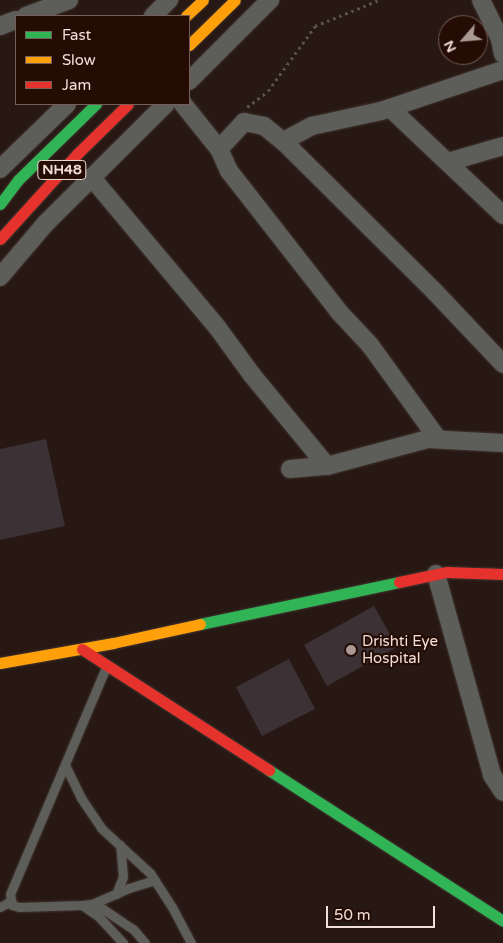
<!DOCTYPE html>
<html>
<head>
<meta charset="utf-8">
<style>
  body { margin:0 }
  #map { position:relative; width:503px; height:943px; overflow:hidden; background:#271813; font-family:"Varela Round",sans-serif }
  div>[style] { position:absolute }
  .building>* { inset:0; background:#3c3134 }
  .path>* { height:2.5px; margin-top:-1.25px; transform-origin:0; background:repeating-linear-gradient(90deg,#585551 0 2.5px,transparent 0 6.5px) }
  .roads { filter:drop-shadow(0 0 1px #423530) drop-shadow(0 0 1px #423530) }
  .lane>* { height:9px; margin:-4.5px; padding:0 4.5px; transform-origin:4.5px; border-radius:4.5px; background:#5d5d59 }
  .street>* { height:18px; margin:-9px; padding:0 9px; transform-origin:9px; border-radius:9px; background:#5d5d59 }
  .fast>* { height:11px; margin:-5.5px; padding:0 5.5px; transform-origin:5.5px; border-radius:5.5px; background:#30b455 }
  .slow>* { height:11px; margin:-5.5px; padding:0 5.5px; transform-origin:5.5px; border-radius:5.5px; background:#ff9f0a }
  .jam>* { height:11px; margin:-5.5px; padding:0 5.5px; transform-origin:5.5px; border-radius:5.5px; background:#e5322d }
  .dots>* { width:14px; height:14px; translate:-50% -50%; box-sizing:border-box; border:2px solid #240c04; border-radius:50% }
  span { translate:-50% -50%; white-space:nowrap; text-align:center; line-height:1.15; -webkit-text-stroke:4.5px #240c04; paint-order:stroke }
  .shield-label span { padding:1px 4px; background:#240c04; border:1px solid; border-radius:4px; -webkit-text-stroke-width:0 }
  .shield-label { font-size:14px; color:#f2dfd8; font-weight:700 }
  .poi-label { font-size:15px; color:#f2dfd8 }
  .left { translate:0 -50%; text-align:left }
  .legend { position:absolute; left:15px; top:15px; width:175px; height:90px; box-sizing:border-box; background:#240c04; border:1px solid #766059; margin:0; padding:6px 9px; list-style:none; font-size:15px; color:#f2dfd8 }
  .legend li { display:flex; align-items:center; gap:10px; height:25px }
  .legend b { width:25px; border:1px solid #766059 }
  .north { position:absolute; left:438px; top:15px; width:50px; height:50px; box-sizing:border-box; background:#240c04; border:1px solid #766059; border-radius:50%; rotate:243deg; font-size:14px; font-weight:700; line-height:20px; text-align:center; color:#f2dfd8 }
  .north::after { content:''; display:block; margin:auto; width:18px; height:22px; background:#ab9993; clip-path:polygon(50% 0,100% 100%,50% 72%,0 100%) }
  .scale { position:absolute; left:326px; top:906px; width:109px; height:22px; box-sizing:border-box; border:2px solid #f2dfd8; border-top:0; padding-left:6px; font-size:15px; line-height:18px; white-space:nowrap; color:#f2dfd8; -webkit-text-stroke:4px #240c04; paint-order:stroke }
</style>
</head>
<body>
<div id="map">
  <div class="building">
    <i style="clip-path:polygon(46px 439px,65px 526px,0 540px,0 449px)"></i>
    <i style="clip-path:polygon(374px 606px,397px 647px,327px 686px,304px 645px)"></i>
    <i style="clip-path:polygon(289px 659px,315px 709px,262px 736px,236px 687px)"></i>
  </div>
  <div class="path">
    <i style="left:247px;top:107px;width:26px;rotate:-37deg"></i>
    <i style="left:268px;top:91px;width:80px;rotate:-54.1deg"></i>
    <i style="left:315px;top:26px;width:69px;rotate:-22.1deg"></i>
  </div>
  <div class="roads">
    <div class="lane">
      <i style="left:106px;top:667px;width:246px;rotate:112.9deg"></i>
      <i style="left:10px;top:894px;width:11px;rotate:80deg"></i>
      <i style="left:12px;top:905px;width:7px;rotate:16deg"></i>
      <i style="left:19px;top:907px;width:63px;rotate:-1.8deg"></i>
      <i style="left:82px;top:905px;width:19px;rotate:35deg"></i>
      <i style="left:98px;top:916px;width:37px;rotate:47deg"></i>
      <i style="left:65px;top:765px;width:37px;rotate:64deg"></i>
      <i style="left:81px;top:798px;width:36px;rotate:56deg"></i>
      <i style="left:101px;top:828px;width:67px;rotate:42.6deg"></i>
      <i style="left:150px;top:873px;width:40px;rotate:57.1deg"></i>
      <i style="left:172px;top:907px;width:41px;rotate:62.2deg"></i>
      <i style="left:116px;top:894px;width:18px;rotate:-68deg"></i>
      <i style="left:123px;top:877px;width:32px;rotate:-95deg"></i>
      <i style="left:92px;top:904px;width:40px;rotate:-23.4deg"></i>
      <i style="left:129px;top:888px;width:27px;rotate:-17deg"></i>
      <i style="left:82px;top:905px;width:10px;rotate:-6deg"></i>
      <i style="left:92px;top:904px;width:12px;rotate:24deg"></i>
      <i style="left:103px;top:909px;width:36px;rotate:34deg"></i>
      <i style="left:133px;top:929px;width:18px;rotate:49deg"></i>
      <i style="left:0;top:907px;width:13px;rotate:-29deg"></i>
    </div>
    <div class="street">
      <i style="left:481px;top:0;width:43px;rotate:64deg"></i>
      <i style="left:500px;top:39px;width:15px;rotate:79deg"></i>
      <i style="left:26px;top:16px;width:46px;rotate:-20.4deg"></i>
      <i style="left:153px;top:16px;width:23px;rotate:-45deg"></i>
      <i style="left:0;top:26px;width:17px;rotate:-21deg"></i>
      <i style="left:189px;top:81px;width:115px;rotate:-45deg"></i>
      <i style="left:183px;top:104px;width:58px;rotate:51.3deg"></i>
      <i style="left:390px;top:108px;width:156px;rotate:43.4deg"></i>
      <i style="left:285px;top:143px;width:8px;rotate:-45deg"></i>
      <i style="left:291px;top:137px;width:24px;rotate:-28deg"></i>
      <i style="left:312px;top:126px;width:71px;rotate:-12.3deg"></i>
      <i style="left:381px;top:111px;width:129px;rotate:-18.6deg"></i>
      <i style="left:448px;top:162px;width:57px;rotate:-16.2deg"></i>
      <i style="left:0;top:169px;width:93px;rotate:-44.1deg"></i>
      <i style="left:92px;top:178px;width:194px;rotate:50deg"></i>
      <i style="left:217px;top:327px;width:59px;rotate:53.9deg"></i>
      <i style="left:252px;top:375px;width:118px;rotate:50.5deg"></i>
      <i style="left:0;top:277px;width:71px;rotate:-49.6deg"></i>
      <i style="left:46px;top:223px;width:169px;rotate:-44.8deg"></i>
      <i style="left:438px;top:439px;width:116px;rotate:-125.9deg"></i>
      <i style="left:370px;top:345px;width:44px;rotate:-133.2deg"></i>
      <i style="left:340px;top:313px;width:180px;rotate:-128deg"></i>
      <i style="left:229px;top:171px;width:24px;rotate:-114deg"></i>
      <i style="left:219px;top:149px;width:37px;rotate:-47deg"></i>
      <i style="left:244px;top:122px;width:20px;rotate:11deg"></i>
      <i style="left:264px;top:126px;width:27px;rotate:39deg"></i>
      <i style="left:285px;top:143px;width:211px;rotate:44.8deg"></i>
      <i style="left:435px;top:292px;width:99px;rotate:46.6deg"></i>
      <i style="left:290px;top:469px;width:37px;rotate:-5deg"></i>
      <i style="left:327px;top:466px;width:105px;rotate:-15deg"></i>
      <i style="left:428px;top:439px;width:75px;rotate:3.1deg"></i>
      <i style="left:436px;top:574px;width:209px;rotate:74.4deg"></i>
      <i style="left:492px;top:775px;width:20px;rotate:57deg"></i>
    </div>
    <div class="fast">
      <i style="left:0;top:204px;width:30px;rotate:-53deg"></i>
      <i style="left:18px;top:180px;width:109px;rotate:-44.3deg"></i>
      <i style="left:200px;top:624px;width:203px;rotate:-11.9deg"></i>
      <i style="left:269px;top:770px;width:278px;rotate:32.8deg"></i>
    </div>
    <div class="slow">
      <i style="left:186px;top:16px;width:23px;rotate:-43deg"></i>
      <i style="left:189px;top:45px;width:64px;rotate:-44.4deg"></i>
      <i style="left:0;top:663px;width:115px;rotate:-10deg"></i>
      <i style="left:113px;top:643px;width:89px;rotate:-12.3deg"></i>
    </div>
    <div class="jam">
      <i style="left:0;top:239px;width:115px;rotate:-47.8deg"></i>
      <i style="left:77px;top:154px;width:71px;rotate:-44.4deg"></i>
      <i style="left:399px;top:582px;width:49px;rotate:-11.8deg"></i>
      <i style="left:447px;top:572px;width:56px;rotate:2deg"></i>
      <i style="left:82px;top:649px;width:223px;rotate:32.9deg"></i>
    </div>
  </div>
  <div class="dots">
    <i style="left:351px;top:650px;background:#ab9993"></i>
  </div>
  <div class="shield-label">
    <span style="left:62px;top:170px">NH48</span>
  </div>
  <div class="poi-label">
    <span class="left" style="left:362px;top:650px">Drishti Eye<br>Hospital</span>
  </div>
  <ul class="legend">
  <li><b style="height:6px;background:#30b455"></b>Fast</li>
  <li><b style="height:6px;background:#ff9f0a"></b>Slow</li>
  <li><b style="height:6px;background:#e5322d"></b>Jam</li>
  </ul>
  <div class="north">N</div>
  <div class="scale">50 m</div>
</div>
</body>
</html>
